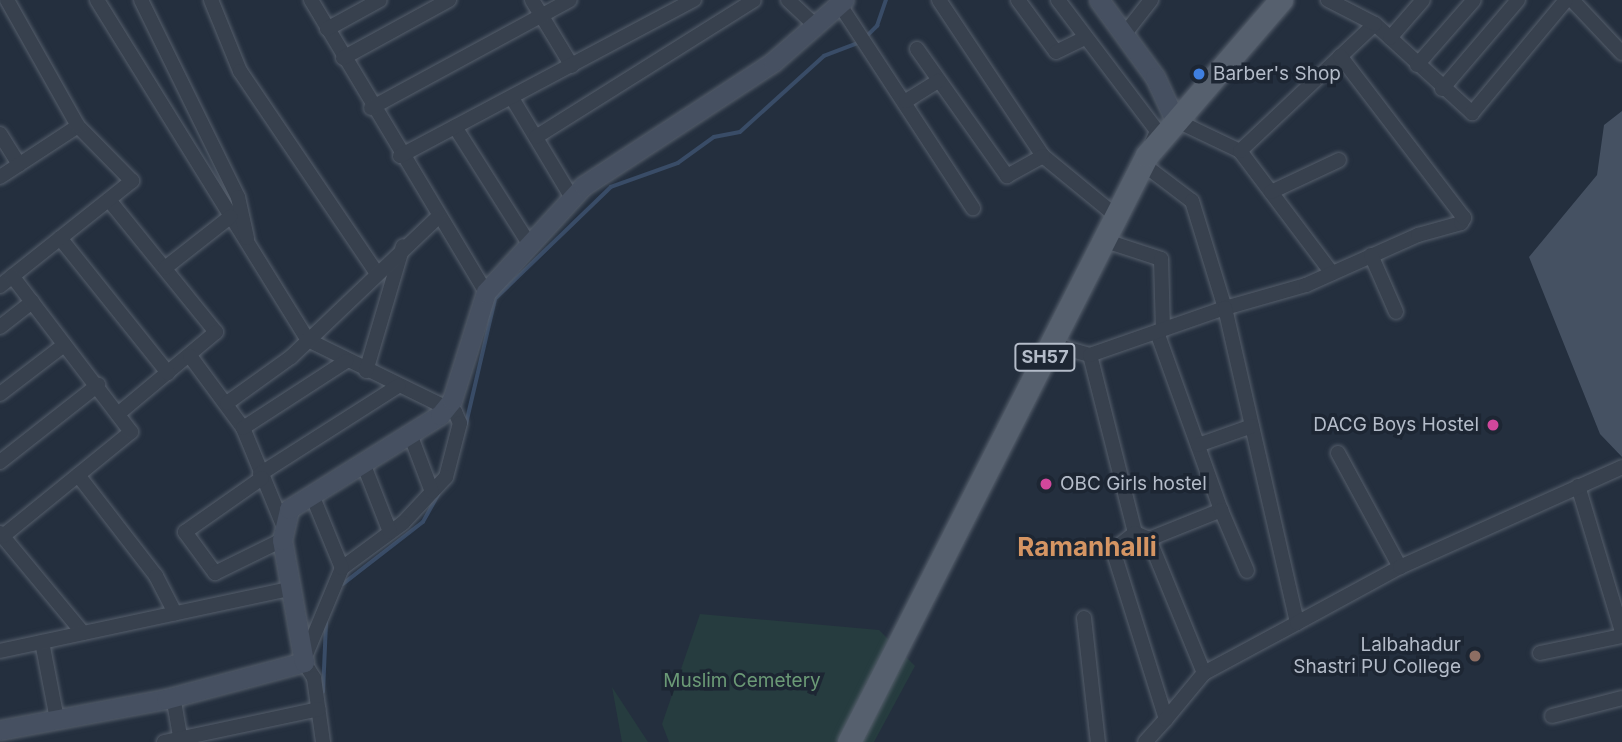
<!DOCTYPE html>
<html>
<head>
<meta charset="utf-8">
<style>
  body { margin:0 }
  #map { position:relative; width:1622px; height:742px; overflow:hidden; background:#242f3e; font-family:Inter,sans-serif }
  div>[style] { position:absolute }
  .green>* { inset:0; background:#263c3f }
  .stream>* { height:3.5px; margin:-1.75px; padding:0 1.75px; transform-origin:1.75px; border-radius:1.75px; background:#394c67 }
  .building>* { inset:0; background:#455162 }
  .roads { filter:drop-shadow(0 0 2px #565f6c) drop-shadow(0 0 2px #565f6c) }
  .street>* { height:14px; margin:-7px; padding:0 7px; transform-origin:7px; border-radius:7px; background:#38414e }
  .secondary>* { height:19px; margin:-9.5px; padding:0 9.5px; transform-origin:9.5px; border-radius:9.5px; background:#465061 }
  .primary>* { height:23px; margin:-11.5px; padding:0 11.5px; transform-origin:11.5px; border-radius:11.5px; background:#56606e }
  .dots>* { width:19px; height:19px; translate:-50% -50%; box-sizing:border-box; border:4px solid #1d2633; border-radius:50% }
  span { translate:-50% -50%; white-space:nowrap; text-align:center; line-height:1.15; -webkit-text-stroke:7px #1d2633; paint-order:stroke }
  .shield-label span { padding:2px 5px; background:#1d2633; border:2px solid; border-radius:5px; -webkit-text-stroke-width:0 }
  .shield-label { font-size:18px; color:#b4bcc9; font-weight:700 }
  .poi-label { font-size:19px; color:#b4bcc9 }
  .left { translate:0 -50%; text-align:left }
  .right { translate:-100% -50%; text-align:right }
  .park-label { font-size:19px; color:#6b9a76 }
  .district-label { font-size:26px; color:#d59563; font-weight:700 }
</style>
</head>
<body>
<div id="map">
  <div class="green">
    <i style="clip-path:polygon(700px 614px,879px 630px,915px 666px,874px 742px,669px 742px,662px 724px)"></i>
    <i style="clip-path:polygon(612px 687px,648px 742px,622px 742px)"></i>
  </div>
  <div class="stream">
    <i style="left:866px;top:37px;width:16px;rotate:-45deg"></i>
    <i style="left:877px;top:26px;width:28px;rotate:-71deg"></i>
    <i style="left:466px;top:424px;width:128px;rotate:-76.9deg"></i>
    <i style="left:495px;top:299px;width:161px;rotate:-44deg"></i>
    <i style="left:611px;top:187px;width:71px;rotate:-19.7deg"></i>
    <i style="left:678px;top:163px;width:44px;rotate:-35.8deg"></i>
    <i style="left:714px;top:137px;width:26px;rotate:-11deg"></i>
    <i style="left:740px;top:132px;width:113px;rotate:-42.1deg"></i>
    <i style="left:824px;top:56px;width:39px;rotate:-21deg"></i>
    <i style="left:343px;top:584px;width:101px;rotate:-37.8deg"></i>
    <i style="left:423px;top:522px;width:31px;rotate:-61deg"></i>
    <i style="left:323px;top:692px;width:69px;rotate:-87.5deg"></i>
  </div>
  <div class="building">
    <i style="clip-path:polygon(1622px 111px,1622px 457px,1600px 434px,1529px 257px,1597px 175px,1604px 125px)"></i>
  </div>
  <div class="roads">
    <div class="street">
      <i style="left:97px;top:0;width:400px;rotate:58.2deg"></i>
      <i style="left:308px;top:340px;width:164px;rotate:26.1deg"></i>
      <i style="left:455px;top:412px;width:12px;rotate:66deg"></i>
      <i style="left:460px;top:423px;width:56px;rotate:104.5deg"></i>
      <i style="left:446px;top:477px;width:63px;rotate:133.1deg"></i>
      <i style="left:403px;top:523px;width:76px;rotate:143.6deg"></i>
      <i style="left:342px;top:568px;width:96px;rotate:112.6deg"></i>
      <i style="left:141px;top:0;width:220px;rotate:63.8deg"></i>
      <i style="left:238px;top:197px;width:42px;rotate:77.6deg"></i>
      <i style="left:211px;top:0;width:77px;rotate:67.8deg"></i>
      <i style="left:240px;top:71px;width:243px;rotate:55.9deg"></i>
      <i style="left:311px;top:0;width:340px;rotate:59.1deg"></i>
      <i style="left:532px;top:0;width:77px;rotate:58.8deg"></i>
      <i style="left:788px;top:0;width:40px;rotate:43deg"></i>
      <i style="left:939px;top:0;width:187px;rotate:56.3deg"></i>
      <i style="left:1043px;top:156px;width:94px;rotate:39.4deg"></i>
      <i style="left:1116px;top:216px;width:7px;rotate:117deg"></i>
      <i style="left:1018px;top:0;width:64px;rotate:53.8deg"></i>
      <i style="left:1056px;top:52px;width:32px;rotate:-26deg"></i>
      <i style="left:1058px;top:0;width:164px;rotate:52.9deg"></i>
      <i style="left:1157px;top:131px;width:13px;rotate:113deg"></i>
      <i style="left:1572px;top:0;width:73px;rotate:46.7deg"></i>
      <i style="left:840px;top:5px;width:243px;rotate:56.8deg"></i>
      <i style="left:1375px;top:24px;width:132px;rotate:42.5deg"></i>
      <i style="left:1472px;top:113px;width:147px;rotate:-50.2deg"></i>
      <i style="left:327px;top:29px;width:60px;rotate:-28.7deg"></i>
      <i style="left:1123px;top:36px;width:46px;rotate:-52.1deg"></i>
      <i style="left:1390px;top:38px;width:50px;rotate:-49deg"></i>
      <i style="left:917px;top:49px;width:156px;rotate:54.7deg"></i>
      <i style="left:1007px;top:176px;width:41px;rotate:-29.1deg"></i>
      <i style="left:343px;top:58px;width:121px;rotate:-28.7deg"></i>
      <i style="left:1417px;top:65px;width:86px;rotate:-48.8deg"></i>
      <i style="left:1442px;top:89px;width:117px;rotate:-49.5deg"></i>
      <i style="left:512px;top:98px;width:117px;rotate:59deg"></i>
      <i style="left:906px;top:101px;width:38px;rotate:-32deg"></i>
      <i style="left:371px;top:108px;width:226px;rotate:-28.5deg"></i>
      <i style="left:1175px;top:120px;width:72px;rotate:25.5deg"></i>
      <i style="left:1240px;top:151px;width:153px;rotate:53deg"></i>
      <i style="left:455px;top:127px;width:136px;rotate:57.6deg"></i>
      <i style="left:0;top:134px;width:36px;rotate:58deg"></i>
      <i style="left:536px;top:137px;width:257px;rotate:-32.1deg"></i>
      <i style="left:1240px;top:151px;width:185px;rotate:-43.3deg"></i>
      <i style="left:1375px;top:24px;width:53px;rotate:-152.9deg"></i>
      <i style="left:400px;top:156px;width:333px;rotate:-28deg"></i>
      <i style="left:1143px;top:164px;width:61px;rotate:37.1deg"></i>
      <i style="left:1192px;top:201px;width:112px;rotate:72.9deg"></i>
      <i style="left:1225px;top:308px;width:84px;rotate:-15.9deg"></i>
      <i style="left:1306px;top:285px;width:123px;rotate:-24.1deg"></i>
      <i style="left:1418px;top:235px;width:45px;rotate:-15.6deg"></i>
      <i style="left:1461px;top:223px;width:6px;rotate:-59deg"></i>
      <i style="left:1464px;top:218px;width:204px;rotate:-127.4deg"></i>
      <i style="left:0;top:177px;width:93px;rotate:-33.2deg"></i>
      <i style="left:1271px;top:192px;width:75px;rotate:-25.2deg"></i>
      <i style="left:109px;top:200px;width:170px;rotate:51deg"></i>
      <i style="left:216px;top:332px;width:128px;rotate:140.1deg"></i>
      <i style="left:60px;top:238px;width:173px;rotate:51.3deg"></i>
      <i style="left:1106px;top:241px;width:58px;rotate:18.1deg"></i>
      <i style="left:1161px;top:259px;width:70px;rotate:88.4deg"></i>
      <i style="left:1371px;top:255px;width:62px;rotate:66.3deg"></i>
      <i style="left:165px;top:268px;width:83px;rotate:-38.1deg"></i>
      <i style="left:0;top:286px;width:169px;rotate:-38.5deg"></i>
      <i style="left:132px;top:181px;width:77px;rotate:-134.5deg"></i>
      <i style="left:78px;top:126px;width:145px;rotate:-119.4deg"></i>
      <i style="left:0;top:327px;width:41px;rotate:-38deg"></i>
      <i style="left:1051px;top:344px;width:41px;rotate:15.8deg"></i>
      <i style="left:1090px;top:355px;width:184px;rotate:75.8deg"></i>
      <i style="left:1135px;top:533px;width:15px;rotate:23deg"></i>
      <i style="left:1149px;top:539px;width:78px;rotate:-21.9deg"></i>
      <i style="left:1221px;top:510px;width:189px;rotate:-109.8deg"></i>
      <i style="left:1090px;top:355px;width:143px;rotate:-19.2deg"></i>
      <i style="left:1225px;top:308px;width:323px;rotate:77.1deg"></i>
      <i style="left:1297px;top:623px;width:106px;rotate:151.7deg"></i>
      <i style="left:190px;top:356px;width:89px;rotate:53.6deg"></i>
      <i style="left:243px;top:428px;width:105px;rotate:67.6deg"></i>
      <i style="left:366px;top:371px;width:130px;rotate:-73.5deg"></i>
      <i style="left:0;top:394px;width:81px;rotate:-37.4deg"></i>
      <i style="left:227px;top:403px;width:79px;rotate:-35.7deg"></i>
      <i style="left:291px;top:357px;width:202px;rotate:-43.6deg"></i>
      <i style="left:243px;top:428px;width:123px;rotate:-33deg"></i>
      <i style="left:410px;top:434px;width:62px;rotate:69.2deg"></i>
      <i style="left:1198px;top:445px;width:57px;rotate:-19.4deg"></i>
      <i style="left:1338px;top:453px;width:130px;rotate:61.5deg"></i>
      <i style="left:0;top:462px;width:125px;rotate:-38.2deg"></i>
      <i style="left:363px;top:463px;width:74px;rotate:68.6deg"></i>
      <i style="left:260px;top:474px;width:164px;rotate:-32.5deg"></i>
      <i style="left:78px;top:475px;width:128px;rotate:52.3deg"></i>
      <i style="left:156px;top:576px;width:42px;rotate:62.8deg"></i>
      <i style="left:262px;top:478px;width:94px;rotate:145deg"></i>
      <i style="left:185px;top:532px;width:51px;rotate:53.8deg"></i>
      <i style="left:215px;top:573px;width:75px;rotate:-26.2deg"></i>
      <i style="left:1578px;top:486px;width:152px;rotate:73.2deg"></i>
      <i style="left:312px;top:495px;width:79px;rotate:67.7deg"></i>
      <i style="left:1221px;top:510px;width:66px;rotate:66.9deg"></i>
      <i style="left:0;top:533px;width:130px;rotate:50.3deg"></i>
      <i style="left:1135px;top:533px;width:28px;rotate:142deg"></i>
      <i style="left:1113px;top:550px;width:177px;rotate:72.6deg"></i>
      <i style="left:1166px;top:719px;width:31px;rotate:132deg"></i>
      <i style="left:3px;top:536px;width:165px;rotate:-39.1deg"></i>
      <i style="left:131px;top:432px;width:196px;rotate:-127.3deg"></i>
      <i style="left:1149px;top:539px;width:145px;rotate:67.7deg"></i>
      <i style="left:1204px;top:673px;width:60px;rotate:129.6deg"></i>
      <i style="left:1084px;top:618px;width:125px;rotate:83.6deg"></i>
      <i style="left:1297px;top:623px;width:117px;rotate:-28.5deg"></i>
      <i style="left:1400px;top:567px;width:243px;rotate:-24.2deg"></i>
      <i style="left:42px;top:642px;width:78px;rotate:79deg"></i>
      <i style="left:0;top:651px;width:295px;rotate:-12.1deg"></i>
      <i style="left:1540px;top:653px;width:84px;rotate:-11.7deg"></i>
      <i style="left:304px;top:662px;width:19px;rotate:58deg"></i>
      <i style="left:314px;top:678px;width:65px;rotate:82deg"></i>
      <i style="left:173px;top:696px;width:47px;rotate:80.1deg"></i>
      <i style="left:1552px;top:716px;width:72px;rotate:-14.4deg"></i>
      <i style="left:164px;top:742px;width:158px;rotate:-12deg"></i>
    </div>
    <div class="secondary">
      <i style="left:1099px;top:0;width:95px;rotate:54deg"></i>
      <i style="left:1155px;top:77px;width:47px;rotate:65.1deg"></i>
      <i style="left:0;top:730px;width:169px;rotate:-10.6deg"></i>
      <i style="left:166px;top:699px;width:143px;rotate:-15deg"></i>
      <i style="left:304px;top:662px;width:124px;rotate:-100.2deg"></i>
      <i style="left:282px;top:540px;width:32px;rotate:-77deg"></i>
      <i style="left:289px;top:509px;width:178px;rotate:-31.9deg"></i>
      <i style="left:440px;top:415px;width:19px;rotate:-51deg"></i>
      <i style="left:452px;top:400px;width:113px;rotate:-72.5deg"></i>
      <i style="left:486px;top:292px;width:144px;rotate:-47.5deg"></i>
      <i style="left:583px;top:186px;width:227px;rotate:-33.1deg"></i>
      <i style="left:773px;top:62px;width:94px;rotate:-41.1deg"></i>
    </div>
    <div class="primary">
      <i style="left:849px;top:742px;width:658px;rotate:-63.08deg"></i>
      <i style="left:1147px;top:155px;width:205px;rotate:-49.2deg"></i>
    </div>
  </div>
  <div class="dots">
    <i style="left:1199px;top:74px;background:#3f7fe0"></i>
    <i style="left:1493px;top:425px;background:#d1479c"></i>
    <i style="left:1046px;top:484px;background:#d1479c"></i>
    <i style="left:1475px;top:656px;background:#8d6e63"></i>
  </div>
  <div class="shield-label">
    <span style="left:1045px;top:357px">SH57</span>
  </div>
  <div class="poi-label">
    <span class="left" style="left:1213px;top:74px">Barber's Shop</span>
    <span class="right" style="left:1479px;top:425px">DACG Boys Hostel</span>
    <span class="left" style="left:1060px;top:484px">OBC Girls hostel</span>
    <span class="right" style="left:1461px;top:656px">Lalbahadur<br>Shastri PU College</span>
  </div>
  <div class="park-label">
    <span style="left:742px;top:681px">Muslim Cemetery</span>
  </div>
  <div class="district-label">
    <span style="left:1087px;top:547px">Ramanhalli</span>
  </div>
</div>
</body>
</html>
